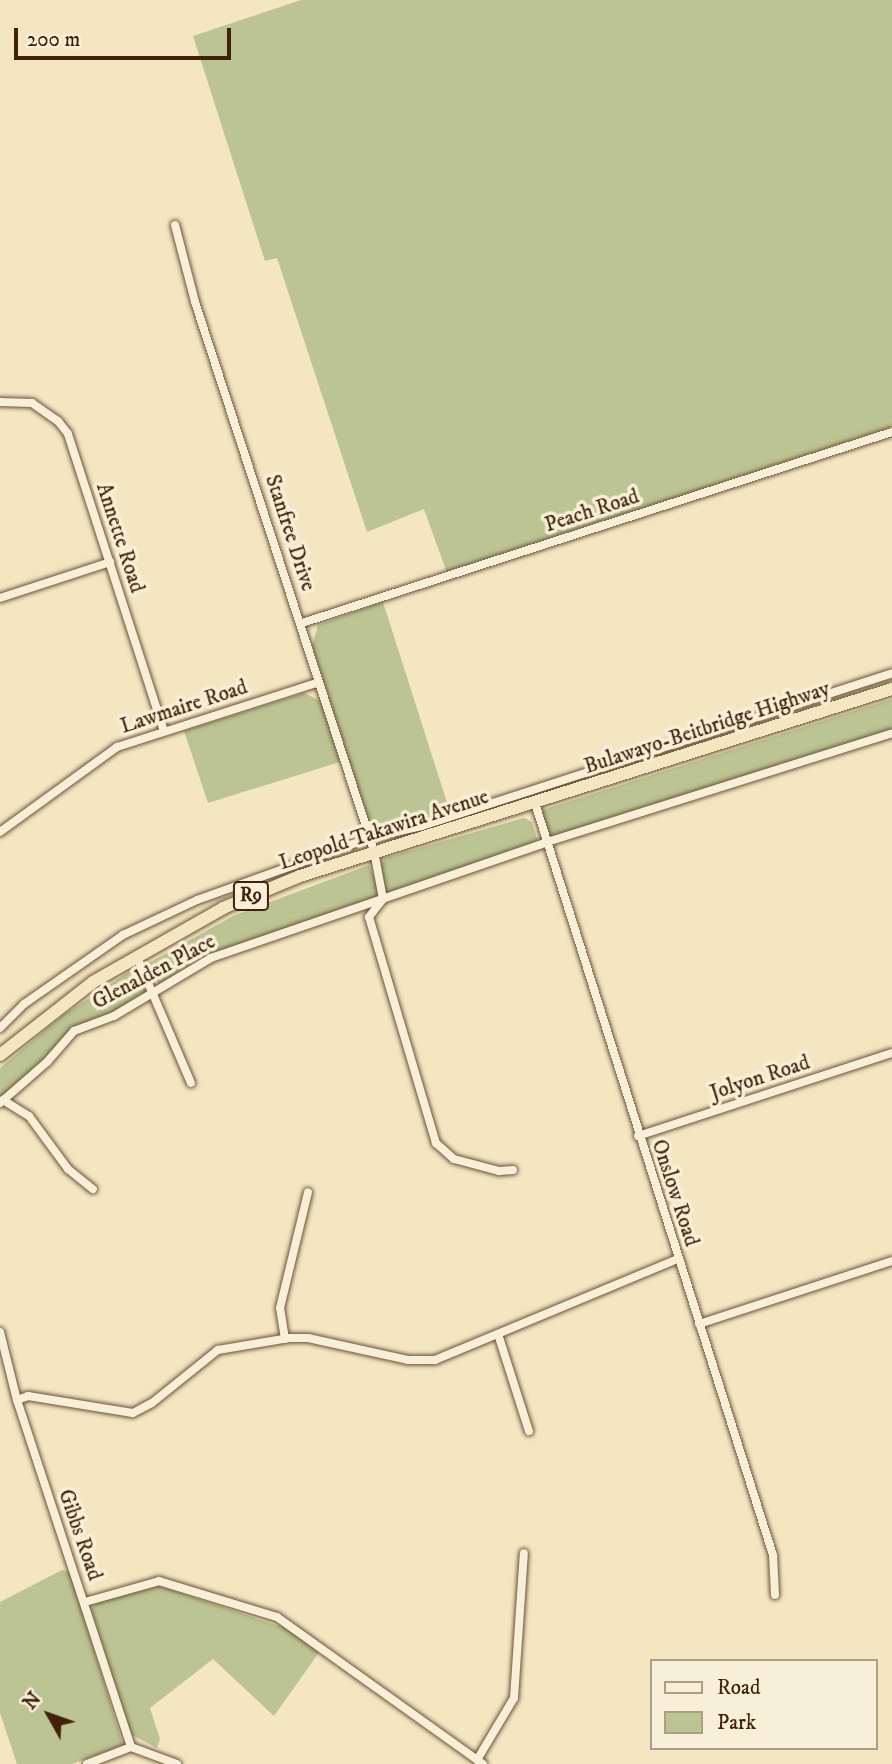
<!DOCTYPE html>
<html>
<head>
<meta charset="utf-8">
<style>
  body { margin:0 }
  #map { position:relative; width:892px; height:1764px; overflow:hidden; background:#f3e6c1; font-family:"IM FELL DW Pica",serif }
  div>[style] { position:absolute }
  .green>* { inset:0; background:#bbc492 }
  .roads { filter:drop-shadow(0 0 2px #6d5237) drop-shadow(0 0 2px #6d5237) }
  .minor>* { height:8px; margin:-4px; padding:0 4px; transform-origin:4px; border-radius:4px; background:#f7efd7 }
  .highway>* { height:12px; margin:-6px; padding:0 6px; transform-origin:6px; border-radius:6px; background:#f3e6c1 }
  span { translate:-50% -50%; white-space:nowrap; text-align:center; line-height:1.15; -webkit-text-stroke:7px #f7efd7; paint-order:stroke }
  .shield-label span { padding:2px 5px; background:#f7efd7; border:2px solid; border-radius:5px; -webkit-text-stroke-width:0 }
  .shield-label { font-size:19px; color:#402109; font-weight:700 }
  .street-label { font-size:21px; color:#402109 }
  .legend { position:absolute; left:650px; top:1659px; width:228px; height:91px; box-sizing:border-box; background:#f7efd7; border:2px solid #ae9d85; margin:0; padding:9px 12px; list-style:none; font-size:21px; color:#402109 }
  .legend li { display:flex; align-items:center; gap:14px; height:35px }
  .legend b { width:35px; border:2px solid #ae9d85 }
  .north { position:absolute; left:14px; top:1680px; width:70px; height:70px; -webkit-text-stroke:5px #f7efd7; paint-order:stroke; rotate:310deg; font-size:19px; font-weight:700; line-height:28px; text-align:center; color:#402109 }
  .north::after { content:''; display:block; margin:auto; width:24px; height:32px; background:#402109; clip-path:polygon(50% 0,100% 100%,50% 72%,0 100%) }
  .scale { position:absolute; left:14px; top:28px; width:217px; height:32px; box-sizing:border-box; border:4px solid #402109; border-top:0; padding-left:9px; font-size:21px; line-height:24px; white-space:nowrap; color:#402109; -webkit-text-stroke:5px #f7efd7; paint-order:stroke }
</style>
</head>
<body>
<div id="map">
  <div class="green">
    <i style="clip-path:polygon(301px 0,892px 0,892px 427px,447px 573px,424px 509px,367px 532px,277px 258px,265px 261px,193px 36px)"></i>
    <i style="clip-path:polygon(383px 602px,450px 812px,377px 832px,371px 828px,312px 646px,318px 625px)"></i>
    <i style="clip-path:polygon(304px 693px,321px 701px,340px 762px,208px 803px,184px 731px)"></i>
    <i style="clip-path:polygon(892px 699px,892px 731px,548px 839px,539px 811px)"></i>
    <i style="clip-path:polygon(524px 818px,532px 822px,538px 842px,386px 895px,380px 865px,385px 858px)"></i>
    <i style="clip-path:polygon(369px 865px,379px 888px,377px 899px,212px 956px,159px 985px,147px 964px,235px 915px)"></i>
    <i style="clip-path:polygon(130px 971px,136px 972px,147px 993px,112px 1015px,74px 1029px,0 1101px,0 1068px,62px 1016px)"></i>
    <i style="clip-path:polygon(62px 1570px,70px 1572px,123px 1745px,72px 1764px,17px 1764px,0 1713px,0 1602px)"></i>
    <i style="clip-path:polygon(153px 1584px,285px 1628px,320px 1651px,274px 1716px,213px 1659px,150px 1708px,160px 1739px,157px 1748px,132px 1735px,91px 1609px,95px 1604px)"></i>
  </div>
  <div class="roads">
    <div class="minor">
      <i style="left:175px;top:225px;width:80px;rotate:75.4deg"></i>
      <i style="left:195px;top:302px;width:577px;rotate:71.94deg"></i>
      <i style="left:374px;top:851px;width:49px;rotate:79.4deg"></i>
      <i style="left:383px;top:899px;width:23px;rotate:128deg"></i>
      <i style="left:369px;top:917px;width:236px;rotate:73.5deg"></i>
      <i style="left:436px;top:1143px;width:24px;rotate:42deg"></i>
      <i style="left:454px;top:1159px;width:47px;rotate:14.9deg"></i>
      <i style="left:499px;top:1171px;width:14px;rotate:-4deg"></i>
      <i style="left:0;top:402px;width:32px;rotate:2deg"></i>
      <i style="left:32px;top:403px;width:32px;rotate:35deg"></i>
      <i style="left:58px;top:421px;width:16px;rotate:52deg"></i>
      <i style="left:68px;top:434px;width:310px;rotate:72.1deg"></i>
      <i style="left:0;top:598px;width:116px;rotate:-18.1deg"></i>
      <i style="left:302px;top:623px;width:620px;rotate:-17.94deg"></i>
      <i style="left:535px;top:803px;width:789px;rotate:72.44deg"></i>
      <i style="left:773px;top:1555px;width:40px;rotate:87.1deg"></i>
      <i style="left:0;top:832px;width:145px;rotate:-36deg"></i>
      <i style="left:117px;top:747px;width:212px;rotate:-17.8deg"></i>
      <i style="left:137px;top:957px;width:137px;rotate:66.8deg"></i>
      <i style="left:0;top:1028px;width:34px;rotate:-45deg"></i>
      <i style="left:24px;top:1004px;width:121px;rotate:-34.9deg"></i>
      <i style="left:123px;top:935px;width:82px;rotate:-25.3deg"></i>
      <i style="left:197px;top:900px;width:183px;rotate:-19.8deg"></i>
      <i style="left:369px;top:838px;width:54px;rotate:-12.8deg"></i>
      <i style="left:422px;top:826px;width:494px;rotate:-18deg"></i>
      <i style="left:3px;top:1100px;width:31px;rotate:32deg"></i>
      <i style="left:29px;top:1116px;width:66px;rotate:53.7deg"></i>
      <i style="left:68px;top:1169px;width:32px;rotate:39deg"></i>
      <i style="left:0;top:1103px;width:62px;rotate:-41.1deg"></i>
      <i style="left:47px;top:1062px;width:41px;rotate:-48.9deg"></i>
      <i style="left:74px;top:1031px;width:43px;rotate:-20.6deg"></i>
      <i style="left:114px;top:1016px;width:113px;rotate:-30.9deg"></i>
      <i style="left:211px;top:958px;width:355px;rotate:-19deg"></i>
      <i style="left:547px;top:842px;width:362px;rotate:-17.5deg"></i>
      <i style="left:638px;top:1136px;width:267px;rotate:-18.1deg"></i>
      <i style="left:699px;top:1324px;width:203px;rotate:-18.1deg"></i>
      <i style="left:0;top:1332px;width:70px;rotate:76deg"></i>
      <i style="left:17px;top:1400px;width:365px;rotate:71.8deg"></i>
      <i style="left:498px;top:1334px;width:102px;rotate:72.3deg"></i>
      <i style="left:285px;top:1339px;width:31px;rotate:-99deg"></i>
      <i style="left:280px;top:1308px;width:119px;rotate:-76.4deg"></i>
      <i style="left:17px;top:1400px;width:12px;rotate:-20deg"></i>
      <i style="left:28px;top:1396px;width:106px;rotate:9.2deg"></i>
      <i style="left:133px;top:1413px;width:21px;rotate:-28deg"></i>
      <i style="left:152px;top:1403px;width:85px;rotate:-38.8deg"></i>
      <i style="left:218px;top:1350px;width:72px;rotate:-9.6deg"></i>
      <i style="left:289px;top:1338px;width:19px"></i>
      <i style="left:308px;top:1338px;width:102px;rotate:12.4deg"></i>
      <i style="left:408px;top:1360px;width:27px"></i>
      <i style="left:435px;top:1360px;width:263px;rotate:-22.6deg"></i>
      <i style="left:85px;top:1602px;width:77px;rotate:-15.8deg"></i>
      <i style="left:159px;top:1581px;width:123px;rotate:17deg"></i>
      <i style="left:277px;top:1617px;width:253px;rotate:35.5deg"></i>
      <i style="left:477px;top:1760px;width:72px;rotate:-59.2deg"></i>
      <i style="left:514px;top:1698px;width:145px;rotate:-86.1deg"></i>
      <i style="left:87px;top:1764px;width:47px;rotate:-21.1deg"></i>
      <i style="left:131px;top:1747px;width:49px;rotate:20.3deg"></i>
    </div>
    <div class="highway">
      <i style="left:0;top:1055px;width:118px;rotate:-38.1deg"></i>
      <i style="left:93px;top:982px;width:150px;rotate:-29.6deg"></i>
      <i style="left:223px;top:908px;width:83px;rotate:-22.6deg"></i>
      <i style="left:300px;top:876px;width:621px;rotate:-17.53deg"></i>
    </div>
  </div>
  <div class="shield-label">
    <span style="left:251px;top:896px">R9</span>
  </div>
  <div class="street-label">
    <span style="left:592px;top:511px;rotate:-18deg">Peach Road</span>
    <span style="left:290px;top:533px;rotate:72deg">Stanfree Drive</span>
    <span style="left:120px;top:538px;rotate:72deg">Annette Road</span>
    <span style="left:184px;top:707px;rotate:-18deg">Lawmaire Road</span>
    <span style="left:707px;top:728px;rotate:-18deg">Bulawayo-Beitbridge Highway</span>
    <span style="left:384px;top:830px;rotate:-18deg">Leopold Takawira Avenue</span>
    <span style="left:154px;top:972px;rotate:-28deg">Glenalden Place</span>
    <span style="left:760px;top:1078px;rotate:-18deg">Jolyon Road</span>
    <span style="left:675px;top:1193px;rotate:72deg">Onslow Road</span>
    <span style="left:80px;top:1535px;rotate:71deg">Gibbs Road</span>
  </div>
  <ul class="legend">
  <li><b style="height:9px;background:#f7efd7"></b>Road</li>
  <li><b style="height:19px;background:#bbc492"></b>Park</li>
  </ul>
  <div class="north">N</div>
  <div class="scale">200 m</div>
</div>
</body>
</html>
